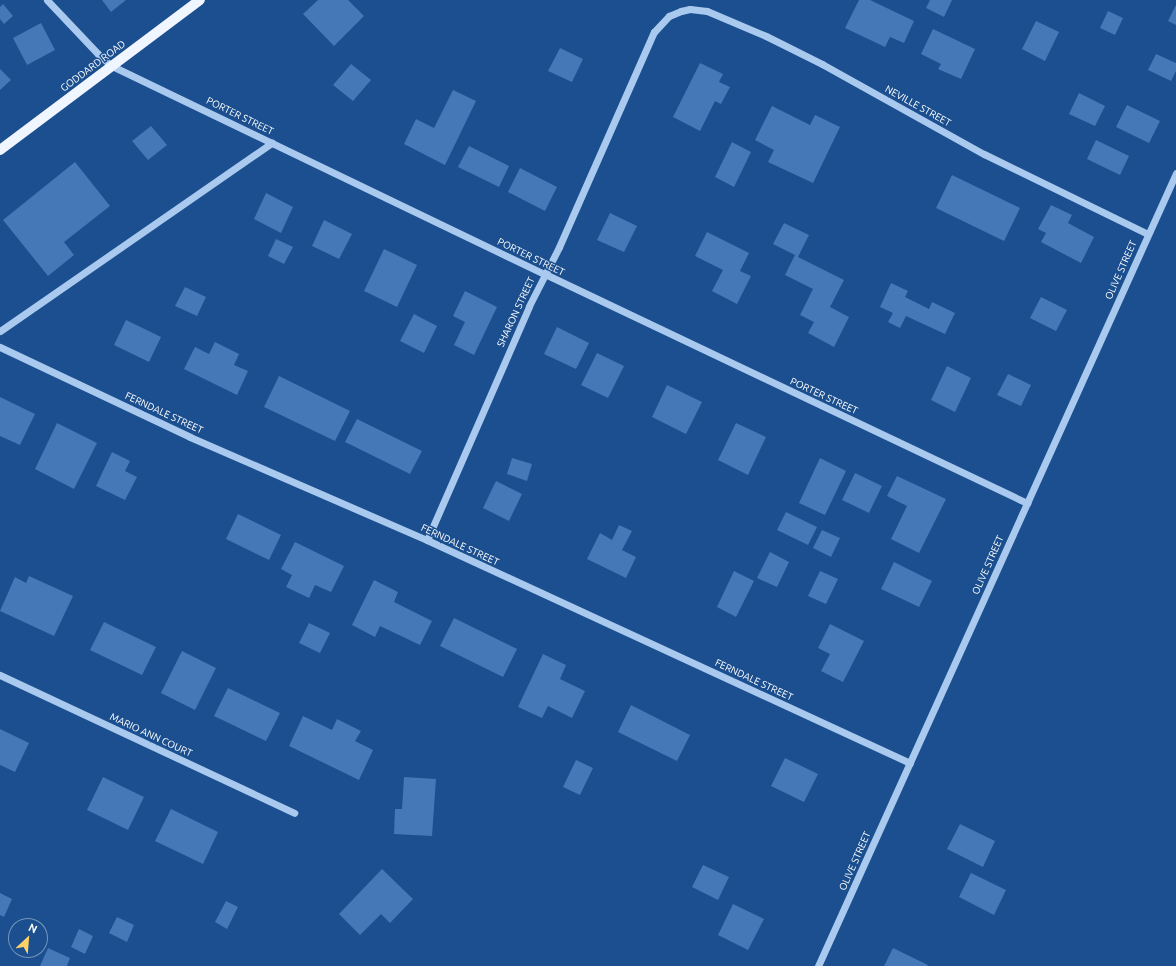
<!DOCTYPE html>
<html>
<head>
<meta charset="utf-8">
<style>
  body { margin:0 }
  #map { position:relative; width:1176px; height:966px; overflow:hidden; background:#1b4f8f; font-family:Ubuntu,sans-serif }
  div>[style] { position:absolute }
  .building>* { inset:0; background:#4478b7 }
  .minor>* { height:7px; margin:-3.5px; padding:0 3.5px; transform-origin:3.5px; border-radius:3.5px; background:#a9c9ee }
  .major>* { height:10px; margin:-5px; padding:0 5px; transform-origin:5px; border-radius:5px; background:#f0f6ff }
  span { translate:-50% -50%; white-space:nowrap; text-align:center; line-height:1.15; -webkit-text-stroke:3px #1b4f8f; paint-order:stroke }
  .street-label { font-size:10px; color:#fff }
  .north { position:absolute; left:8px; top:918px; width:40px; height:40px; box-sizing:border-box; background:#1b4f8f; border:1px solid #7695bc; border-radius:50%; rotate:26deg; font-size:11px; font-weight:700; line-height:16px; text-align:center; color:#fff }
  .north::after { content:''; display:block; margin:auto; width:14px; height:18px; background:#ffd166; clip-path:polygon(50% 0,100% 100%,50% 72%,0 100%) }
</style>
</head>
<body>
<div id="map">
  <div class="building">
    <i style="clip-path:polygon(102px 0,126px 0,111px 12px)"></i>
    <i style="clip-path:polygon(318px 0,348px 0,364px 16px,334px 46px,303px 14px)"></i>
    <i style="clip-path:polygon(859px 0,870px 0,914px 21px,904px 43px,890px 37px,885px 47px,845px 28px)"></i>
    <i style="clip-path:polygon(930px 0,952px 0,944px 17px,926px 8px)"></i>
    <i style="clip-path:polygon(3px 4px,13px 16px,4px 24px,0 19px,0 7px)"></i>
    <i style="clip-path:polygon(1176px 5px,1176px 25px,1168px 21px)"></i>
    <i style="clip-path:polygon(1108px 11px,1123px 18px,1115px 35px,1100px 28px)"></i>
    <i style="clip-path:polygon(1036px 21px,1059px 32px,1045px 61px,1022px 49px)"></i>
    <i style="clip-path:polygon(41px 23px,55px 50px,27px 65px,13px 38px)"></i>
    <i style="clip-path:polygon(933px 29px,975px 49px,961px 79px,938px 69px,941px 64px,921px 54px)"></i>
    <i style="clip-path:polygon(560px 48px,583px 59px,572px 82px,548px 71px)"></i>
    <i style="clip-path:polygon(1156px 54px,1176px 63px,1176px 71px,1171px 81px,1148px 70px)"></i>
    <i style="clip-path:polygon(700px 63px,723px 74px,719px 82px,730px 87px,721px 104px,715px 101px,700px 131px,673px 117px)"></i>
    <i style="clip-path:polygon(351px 64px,371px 80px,353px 101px,333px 85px)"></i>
    <i style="clip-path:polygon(0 69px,11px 80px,0 90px)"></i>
    <i style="clip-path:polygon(453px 90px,476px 101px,445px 165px,404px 144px,416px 119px,434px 128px)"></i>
    <i style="clip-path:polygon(1079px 93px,1105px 106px,1095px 126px,1069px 114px)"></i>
    <i style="clip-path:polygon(1127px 105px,1160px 121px,1149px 143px,1116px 127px)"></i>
    <i style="clip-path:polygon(772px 106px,810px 125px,815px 115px,840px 127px,813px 183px,768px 162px,774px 150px,755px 140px)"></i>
    <i style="clip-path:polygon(151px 126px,167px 145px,148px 160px,132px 141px)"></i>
    <i style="clip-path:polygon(1096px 140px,1129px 156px,1120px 175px,1087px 159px)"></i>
    <i style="clip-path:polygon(732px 142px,751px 152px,734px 187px,715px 177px)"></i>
    <i style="clip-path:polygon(469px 146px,509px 166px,499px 187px,458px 167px)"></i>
    <i style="clip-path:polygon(75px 162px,110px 206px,64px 242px,74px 255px,48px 276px,3px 220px)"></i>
    <i style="clip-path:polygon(520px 168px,557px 187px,545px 211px,508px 192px)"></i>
    <i style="clip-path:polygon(952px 175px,1020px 208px,1004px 241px,936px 208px)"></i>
    <i style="clip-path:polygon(266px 193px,293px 207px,281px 233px,254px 219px)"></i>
    <i style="clip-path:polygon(1051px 205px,1072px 215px,1068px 223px,1094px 237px,1081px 263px,1041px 242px,1046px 233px,1038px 229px)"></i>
    <i style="clip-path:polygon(610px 213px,637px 226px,624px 252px,597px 240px)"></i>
    <i style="clip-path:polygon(324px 220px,352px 234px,339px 259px,312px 246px)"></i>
    <i style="clip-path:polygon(784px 223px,809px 235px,798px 257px,844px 280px,830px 307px,849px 317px,834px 347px,808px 333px,814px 322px,800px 315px,813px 289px,785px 275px,795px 255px,773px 244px)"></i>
    <i style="clip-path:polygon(707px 232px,749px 253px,740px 271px,751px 276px,737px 304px,712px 291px,723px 270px,695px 256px)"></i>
    <i style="clip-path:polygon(276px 239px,293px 247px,284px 264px,268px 256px)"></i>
    <i style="clip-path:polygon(384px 249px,417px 265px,397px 307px,364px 291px)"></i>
    <i style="clip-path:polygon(891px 283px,908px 291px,905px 297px,929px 309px,932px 302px,955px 313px,945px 334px,906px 316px,900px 328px,888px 322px,893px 313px,880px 307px)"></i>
    <i style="clip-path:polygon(185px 287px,206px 297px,197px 316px,175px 306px)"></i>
    <i style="clip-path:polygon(465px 291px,497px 307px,474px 355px,454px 345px,465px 322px,453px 316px)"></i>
    <i style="clip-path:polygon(1041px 297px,1067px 310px,1056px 331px,1030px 318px)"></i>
    <i style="clip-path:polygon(414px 314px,437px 326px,424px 353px,400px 341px)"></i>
    <i style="clip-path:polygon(126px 320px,161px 337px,149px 362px,114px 345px)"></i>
    <i style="clip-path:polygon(557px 327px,589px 343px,576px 369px,544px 354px)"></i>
    <i style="clip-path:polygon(215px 342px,239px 354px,234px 365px,248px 371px,237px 395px,184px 369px,195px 347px,209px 354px)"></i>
    <i style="clip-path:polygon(597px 353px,624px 366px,608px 398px,581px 385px)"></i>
    <i style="clip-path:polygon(947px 366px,971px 378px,955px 412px,931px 400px)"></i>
    <i style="clip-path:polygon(1008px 374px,1031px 385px,1021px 406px,997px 395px)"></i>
    <i style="clip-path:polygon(279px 376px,350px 411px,335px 441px,264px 407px)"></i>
    <i style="clip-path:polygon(667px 385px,702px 402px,686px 434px,652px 417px)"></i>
    <i style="clip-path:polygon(0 397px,35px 414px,20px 445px,0 436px)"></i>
    <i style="clip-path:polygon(357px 419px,422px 451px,410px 474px,345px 442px)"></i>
    <i style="clip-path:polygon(57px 423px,97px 443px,74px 489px,35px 469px)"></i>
    <i style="clip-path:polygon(736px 423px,766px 437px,748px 475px,718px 460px)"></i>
    <i style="clip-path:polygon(112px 452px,130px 461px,125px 471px,137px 477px,125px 500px,96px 486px)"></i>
    <i style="clip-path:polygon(512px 458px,532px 464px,527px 481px,507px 474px)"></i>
    <i style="clip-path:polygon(820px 458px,846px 471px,825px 515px,799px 503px)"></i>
    <i style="clip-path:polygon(855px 473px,882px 486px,869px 513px,842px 500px)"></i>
    <i style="clip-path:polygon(897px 476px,946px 499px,919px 553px,891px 539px,907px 506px,887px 496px)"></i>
    <i style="clip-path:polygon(496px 481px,522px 494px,509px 521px,483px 508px)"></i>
    <i style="clip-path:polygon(786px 512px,817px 527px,808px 545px,777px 530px)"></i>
    <i style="clip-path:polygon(238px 514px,281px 535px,269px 560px,226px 539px)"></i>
    <i style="clip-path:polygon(619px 525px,632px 531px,622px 550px,636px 557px,626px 578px,587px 559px,600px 533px,612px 540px)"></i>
    <i style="clip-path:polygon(822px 530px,840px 538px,831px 557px,813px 548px)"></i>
    <i style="clip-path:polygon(295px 542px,344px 566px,331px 592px,315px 585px,309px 598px,286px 587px,292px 575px,281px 569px)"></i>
    <i style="clip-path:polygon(770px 552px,789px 562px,777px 587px,757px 578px)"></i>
    <i style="clip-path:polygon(894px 562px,932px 581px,919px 607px,881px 589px)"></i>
    <i style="clip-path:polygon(734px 571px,754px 581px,736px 617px,717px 607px)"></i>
    <i style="clip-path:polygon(820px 571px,838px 579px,826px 604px,808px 596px)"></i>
    <i style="clip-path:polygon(29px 576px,73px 596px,54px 636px,0 611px,15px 577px,26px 583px)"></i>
    <i style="clip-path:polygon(374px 580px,398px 592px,394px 602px,432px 621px,420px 645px,380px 626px,375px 637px,352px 625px)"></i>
    <i style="clip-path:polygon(454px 618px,517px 649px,503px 677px,440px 646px)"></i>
    <i style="clip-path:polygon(104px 622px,156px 647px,142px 675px,90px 650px)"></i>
    <i style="clip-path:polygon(309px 623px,330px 633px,320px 653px,299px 643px)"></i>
    <i style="clip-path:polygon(830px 624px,864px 641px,843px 682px,821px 671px,830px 654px,818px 648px)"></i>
    <i style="clip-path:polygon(182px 651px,216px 668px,195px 710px,161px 693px)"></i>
    <i style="clip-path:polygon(543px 654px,566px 665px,560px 679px,585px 691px,572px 718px,548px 706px,542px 718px,518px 707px)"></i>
    <i style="clip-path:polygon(228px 688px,280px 713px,266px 741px,214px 716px)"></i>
    <i style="clip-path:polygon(631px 705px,690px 735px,677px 761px,618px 732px)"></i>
    <i style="clip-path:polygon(303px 716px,332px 730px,337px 719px,361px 731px,355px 741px,373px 750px,359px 780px,289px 746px)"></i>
    <i style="clip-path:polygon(0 729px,29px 743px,15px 772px,0 765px)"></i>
    <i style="clip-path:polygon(785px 758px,818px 774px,804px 802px,771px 786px)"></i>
    <i style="clip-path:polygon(576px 760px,593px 768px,580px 795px,563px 787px)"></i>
    <i style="clip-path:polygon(103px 777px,144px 797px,128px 830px,87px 810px)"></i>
    <i style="clip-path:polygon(404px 777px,436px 779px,432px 836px,394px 834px,395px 809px,402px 809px)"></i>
    <i style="clip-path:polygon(171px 809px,218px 832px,203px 864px,155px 841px)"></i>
    <i style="clip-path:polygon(960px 824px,995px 841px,983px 867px,947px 849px)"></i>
    <i style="clip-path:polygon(703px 865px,729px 877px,718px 900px,692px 887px)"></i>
    <i style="clip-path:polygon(382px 869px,413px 899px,390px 923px,381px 914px,360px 935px,339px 914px)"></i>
    <i style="clip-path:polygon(971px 873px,1006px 890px,994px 915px,959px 897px)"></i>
    <i style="clip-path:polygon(0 893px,12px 899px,4px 917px,0 915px)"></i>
    <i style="clip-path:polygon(226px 901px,238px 907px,227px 929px,215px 922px)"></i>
    <i style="clip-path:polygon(733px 904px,764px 919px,748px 950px,718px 935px)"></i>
    <i style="clip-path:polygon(117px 917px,134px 925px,127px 942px,109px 933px)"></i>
    <i style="clip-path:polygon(79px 929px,93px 936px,85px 954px,71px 947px)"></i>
    <i style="clip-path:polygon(48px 948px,70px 958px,67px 966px,40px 966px)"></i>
    <i style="clip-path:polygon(893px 948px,928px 965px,927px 966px,884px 966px)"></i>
  </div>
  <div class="minor">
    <i style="left:47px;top:0;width:74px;rotate:46.6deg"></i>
    <i style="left:98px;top:54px;width:18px;rotate:41deg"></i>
    <i style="left:112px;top:66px;width:480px;rotate:25.7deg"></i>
    <i style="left:545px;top:274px;width:534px;rotate:25.41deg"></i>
    <i style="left:0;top:331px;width:331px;rotate:-34.7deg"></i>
    <i style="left:0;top:347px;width:210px;rotate:25.3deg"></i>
    <i style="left:190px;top:437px;width:258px;rotate:23.5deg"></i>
    <i style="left:427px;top:540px;width:532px;rotate:24.78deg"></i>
    <i style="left:427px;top:540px;width:255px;rotate:-66.4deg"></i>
    <i style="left:529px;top:306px;width:66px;rotate:-63deg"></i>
    <i style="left:559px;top:247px;width:235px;rotate:-66.2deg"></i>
    <i style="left:654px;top:32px;width:22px;rotate:-47deg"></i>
    <i style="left:669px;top:16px;width:13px;rotate:-23deg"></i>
    <i style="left:681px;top:11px;width:9px;rotate:-13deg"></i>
    <i style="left:690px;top:9px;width:17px;rotate:7deg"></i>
    <i style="left:707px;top:11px;width:64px;rotate:23deg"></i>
    <i style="left:766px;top:36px;width:63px;rotate:26.6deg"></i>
    <i style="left:822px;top:64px;width:185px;rotate:29.1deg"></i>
    <i style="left:984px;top:154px;width:182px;rotate:26deg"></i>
    <i style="left:0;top:675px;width:325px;rotate:25.1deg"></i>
    <i style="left:818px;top:966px;width:870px;rotate:-65.7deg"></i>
  </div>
  <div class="major">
    <i style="left:0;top:150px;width:250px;rotate:-36.9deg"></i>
  </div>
  <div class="street-label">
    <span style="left:93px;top:66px;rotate:-37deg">GODDARD ROAD</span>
    <span style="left:918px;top:106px;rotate:29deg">NEVILLE STREET</span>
    <span style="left:240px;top:116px;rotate:26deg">PORTER STREET</span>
    <span style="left:531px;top:257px;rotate:26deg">PORTER STREET</span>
    <span style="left:1121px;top:270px;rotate:-66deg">OLIVE STREET</span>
    <span style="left:516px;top:312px;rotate:-65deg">SHARON STREET</span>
    <span style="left:824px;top:396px;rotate:25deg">PORTER STREET</span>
    <span style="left:164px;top:413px;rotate:25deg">FERNDALE STREET</span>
    <span style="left:460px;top:545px;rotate:25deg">FERNDALE STREET</span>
    <span style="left:988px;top:565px;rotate:-66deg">OLIVE STREET</span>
    <span style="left:754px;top:680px;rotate:25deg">FERNDALE STREET</span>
    <span style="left:151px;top:735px;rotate:25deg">MARIO ANN COURT</span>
    <span style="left:855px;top:861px;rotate:-66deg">OLIVE STREET</span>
  </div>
  <div class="north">N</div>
</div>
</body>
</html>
